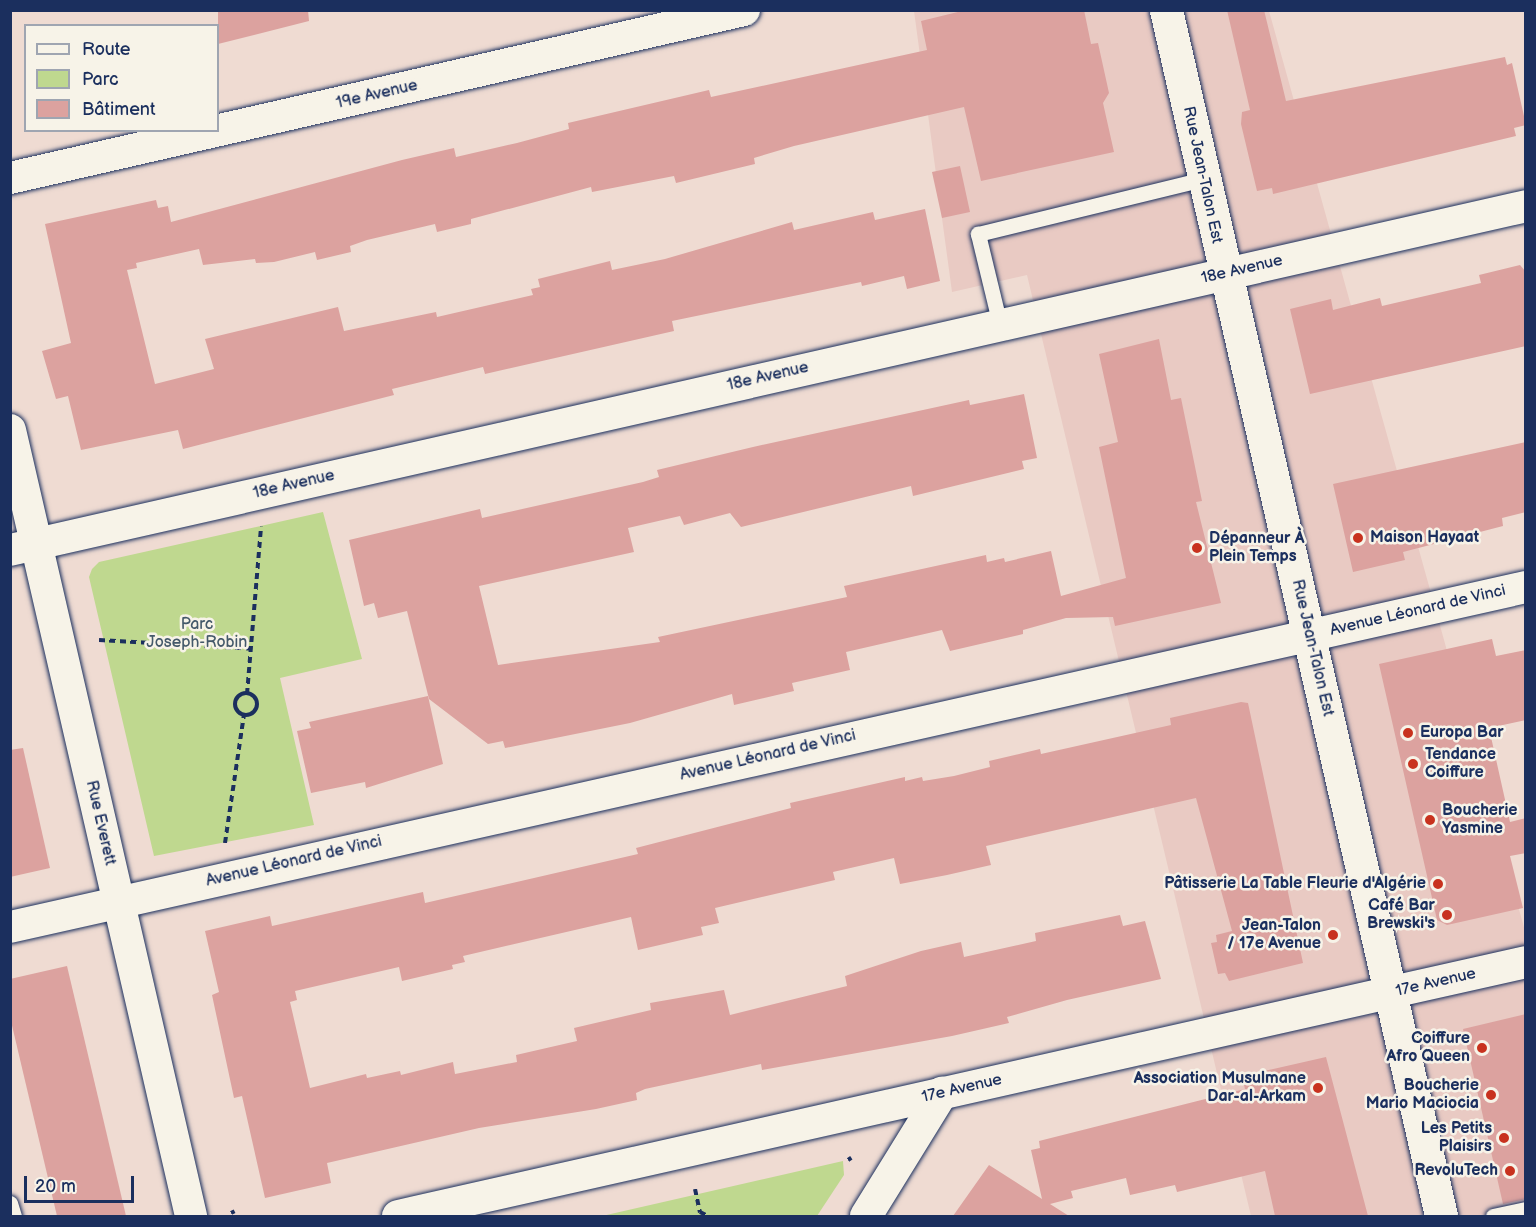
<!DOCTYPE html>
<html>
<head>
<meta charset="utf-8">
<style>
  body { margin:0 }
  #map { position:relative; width:1536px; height:1227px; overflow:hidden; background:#efdbd2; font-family:"Balsamiq Sans",sans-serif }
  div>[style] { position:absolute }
  .built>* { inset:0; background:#e9cac3 }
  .green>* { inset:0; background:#bfd88f }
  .building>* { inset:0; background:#dca29f }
  .path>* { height:4px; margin-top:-2px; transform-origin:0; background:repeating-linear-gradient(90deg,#1b2f5e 0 6px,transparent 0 10.5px) }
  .path>.ring { margin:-2px; padding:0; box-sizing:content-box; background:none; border:4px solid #1b2f5e; border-radius:50% }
  .roads { filter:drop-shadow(0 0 2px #1b2f5e) drop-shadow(0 0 2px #1b2f5e) }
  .lane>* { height:15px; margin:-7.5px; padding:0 7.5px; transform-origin:7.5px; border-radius:7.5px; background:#f7f3e8 }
  .street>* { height:32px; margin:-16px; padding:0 16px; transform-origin:16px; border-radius:16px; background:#f7f3e8 }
  .secondary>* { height:33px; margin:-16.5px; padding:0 16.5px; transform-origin:16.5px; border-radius:16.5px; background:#f7f3e8 }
  .dots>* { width:16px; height:16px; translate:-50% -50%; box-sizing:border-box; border:3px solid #f7f3e8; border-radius:50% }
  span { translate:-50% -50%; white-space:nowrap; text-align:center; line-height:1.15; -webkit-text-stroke:5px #f7f3e8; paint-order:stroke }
  .street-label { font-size:16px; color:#1b2f5e }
  .poi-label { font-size:16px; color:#1b2f5e; font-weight:700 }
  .left { translate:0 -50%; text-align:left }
  .right { translate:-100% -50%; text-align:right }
  .park-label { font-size:16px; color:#44596a }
  .frame { position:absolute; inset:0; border:12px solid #1b2f5e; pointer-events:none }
  .legend { position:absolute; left:24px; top:24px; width:195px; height:108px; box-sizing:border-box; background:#f7f3e8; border:2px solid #9fa5b1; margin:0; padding:8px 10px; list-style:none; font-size:18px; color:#1b2f5e }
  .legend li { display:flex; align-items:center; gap:12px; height:30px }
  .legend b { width:30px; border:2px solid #9fa5b1 }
  .scale { position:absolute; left:24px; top:1176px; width:110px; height:27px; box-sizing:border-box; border:3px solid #1b2f5e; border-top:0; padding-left:8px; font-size:18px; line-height:21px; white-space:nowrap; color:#1b2f5e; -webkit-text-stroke:4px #f7f3e8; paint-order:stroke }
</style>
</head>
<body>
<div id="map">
  <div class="built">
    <i style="clip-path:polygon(914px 11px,1269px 11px,1525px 931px,1525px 1216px,1251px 1216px,1027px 275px,952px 292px)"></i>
  </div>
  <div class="green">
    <i style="clip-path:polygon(323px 512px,362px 659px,280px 678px,314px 825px,154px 856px,89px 577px,92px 569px,99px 562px)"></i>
    <i style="clip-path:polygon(843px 1161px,844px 1175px,817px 1216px,602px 1216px)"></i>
  </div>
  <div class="building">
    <i style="clip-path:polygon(218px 10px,308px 10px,309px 21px,218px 44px)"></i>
    <i style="clip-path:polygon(966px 10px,1084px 10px,1091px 44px,1098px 43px,1109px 93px,1103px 103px,1114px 152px,981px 181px,964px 107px,794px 146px,754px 158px,755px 164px,676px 183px,674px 176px,592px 192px,591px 187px,471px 219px,471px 224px,437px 232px,435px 224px,367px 240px,350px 246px,351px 252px,317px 260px,315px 252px,274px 262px,256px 263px,255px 259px,203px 265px,199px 249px,136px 263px,137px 268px,127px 270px,155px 384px,214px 369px,205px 339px,338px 307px,344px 331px,436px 312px,437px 317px,533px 295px,531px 289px,540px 287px,538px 279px,610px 261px,612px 270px,665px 259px,792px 222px,794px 230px,873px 212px,875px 220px,925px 209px,940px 281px,907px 289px,904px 276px,862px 286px,861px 282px,672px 321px,674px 331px,485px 374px,483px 367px,392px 389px,394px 395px,183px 449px,178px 430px,81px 450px,68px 396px,56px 399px,42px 351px,71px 343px,45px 224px,156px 200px,158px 208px,168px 206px,171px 222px,402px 160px,454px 148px,456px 157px,517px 143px,569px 129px,568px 123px,709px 90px,711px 97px,927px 50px,921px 21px)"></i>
    <i style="clip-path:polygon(1227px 10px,1264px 10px,1286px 101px,1505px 57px,1507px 65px,1512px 63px,1526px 125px,1514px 128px,1516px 136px,1273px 194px,1272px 188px,1257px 191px,1241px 124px,1242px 112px,1250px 110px)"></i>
    <i style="clip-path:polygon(960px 166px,970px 212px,942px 218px,932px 172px)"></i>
    <i style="clip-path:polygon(1520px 265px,1526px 272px,1526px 346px,1310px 394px,1290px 309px,1331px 299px,1333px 310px,1380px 298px,1382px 306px,1481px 283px,1479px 275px)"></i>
    <i style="clip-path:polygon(1159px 339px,1171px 400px,1181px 398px,1202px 501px,1196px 502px,1221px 603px,1115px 626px,1113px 617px,1066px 618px,1023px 630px,1023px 634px,950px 651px,942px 630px,846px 652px,850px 670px,792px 683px,794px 691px,734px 705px,732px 694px,630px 723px,505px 748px,503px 741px,488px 744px,429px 699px,407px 611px,378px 618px,374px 603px,364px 606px,349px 540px,480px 509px,482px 518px,643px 482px,659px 477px,657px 470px,753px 447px,969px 400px,970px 405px,1024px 394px,1037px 458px,1022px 461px,1024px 469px,913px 496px,911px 486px,741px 527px,730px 513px,684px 525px,680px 516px,628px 528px,634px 552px,479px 586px,498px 665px,660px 642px,658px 637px,847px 597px,844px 586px,986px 555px,987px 562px,1004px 558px,1005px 562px,1051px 551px,1061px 596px,1126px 578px,1099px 447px,1118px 442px,1099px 354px)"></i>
    <i style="clip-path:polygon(1526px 442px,1526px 512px,1502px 518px,1503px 526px,1403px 552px,1405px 560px,1353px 572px,1333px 484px)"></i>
    <i style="clip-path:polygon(1492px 639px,1496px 656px,1526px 650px,1526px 720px,1489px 728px,1510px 822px,1526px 818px,1526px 853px,1510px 856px,1523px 908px,1447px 925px,1437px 920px,1379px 664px)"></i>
    <i style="clip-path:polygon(428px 696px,443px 764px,366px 788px,365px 782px,311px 793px,297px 731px,311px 728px,309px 722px)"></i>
    <i style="clip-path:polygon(1241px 702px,1248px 703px,1303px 963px,1229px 981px,1225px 973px,1218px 974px,1211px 943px,1217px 942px,1216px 935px,1232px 931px,1196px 798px,986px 846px,991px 865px,947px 875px,900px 884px,894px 858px,833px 872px,835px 880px,715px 908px,719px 923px,701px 927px,703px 935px,638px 950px,631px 917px,463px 956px,465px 962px,452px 965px,453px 969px,402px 981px,399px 967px,295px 991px,297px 1000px,290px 1002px,310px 1088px,366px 1074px,367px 1078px,400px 1071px,401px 1075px,453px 1062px,455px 1074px,517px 1062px,516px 1055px,577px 1041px,574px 1028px,651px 1010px,650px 1003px,724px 990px,730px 1015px,847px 986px,845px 976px,921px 951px,961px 942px,964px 957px,1036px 941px,1035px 933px,1120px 915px,1123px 926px,1145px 921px,1161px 979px,1067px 1000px,1007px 1017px,1009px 1023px,952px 1036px,762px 1070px,761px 1064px,645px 1089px,636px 1093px,637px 1100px,596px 1109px,479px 1128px,327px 1163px,331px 1183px,265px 1198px,242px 1096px,234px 1098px,212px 995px,219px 992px,205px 931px,270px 916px,272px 926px,423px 892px,425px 903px,638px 854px,636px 848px,791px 808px,790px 803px,905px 777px,905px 781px,922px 777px,923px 781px,954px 776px,990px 767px,989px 761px,1040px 749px,1041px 754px,1171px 725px,1170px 718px)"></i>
    <i style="clip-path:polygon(23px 748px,50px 868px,10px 877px,10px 750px)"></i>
    <i style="clip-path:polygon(67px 966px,98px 1097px,126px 1216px,57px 1216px,48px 1178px,10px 1017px,10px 979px)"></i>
    <i style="clip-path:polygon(1526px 1014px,1526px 1199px,1503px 1204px,1463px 1029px)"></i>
    <i style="clip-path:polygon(1326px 1057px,1368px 1216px,1275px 1216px,1265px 1171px,1177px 1192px,1175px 1185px,1130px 1195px,1126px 1178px,1071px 1191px,1073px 1198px,1050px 1204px,1069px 1216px,953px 1216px,989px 1165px,1042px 1199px,1031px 1150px,1040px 1148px,1039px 1141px,1245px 1089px,1242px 1076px)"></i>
  </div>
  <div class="path">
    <i style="left:99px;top:640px;width:154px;rotate:3.3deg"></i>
    <i class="ring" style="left:235px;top:693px;width:18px;height:18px"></i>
    <i style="left:247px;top:694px;width:168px;rotate:-85.2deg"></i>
    <i style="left:225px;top:843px;width:129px;rotate:-81.6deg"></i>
    <i style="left:848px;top:1160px;width:4px;rotate:-34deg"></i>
    <i style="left:695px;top:1189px;width:24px;rotate:78deg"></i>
    <i style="left:700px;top:1212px;width:9px;rotate:27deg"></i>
    <i style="left:231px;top:1213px;width:4px;rotate:-27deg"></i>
  </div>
  <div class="roads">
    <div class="lane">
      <i style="left:1000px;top:325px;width:94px;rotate:-103.6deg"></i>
      <i style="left:978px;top:234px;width:232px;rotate:-13.7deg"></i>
      <i style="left:10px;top:1203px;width:14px;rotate:73deg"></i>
      <i style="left:1493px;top:1216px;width:34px;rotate:-12deg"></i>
    </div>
    <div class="street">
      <i style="left:10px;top:178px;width:753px;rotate:-12.89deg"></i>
      <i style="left:10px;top:430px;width:807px;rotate:77.03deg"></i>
      <i style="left:10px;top:550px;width:1555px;rotate:-12.78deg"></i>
      <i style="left:10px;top:927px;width:1554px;rotate:-12.64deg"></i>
      <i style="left:398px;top:1216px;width:1156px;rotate:-12.69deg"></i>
      <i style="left:866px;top:1216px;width:145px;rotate:-58.3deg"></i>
    </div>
    <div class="secondary">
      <i style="left:1166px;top:10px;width:1237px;rotate:77.15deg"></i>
    </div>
  </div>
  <div class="dots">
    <i style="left:1358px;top:538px;background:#c8321e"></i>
    <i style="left:1197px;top:548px;background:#c8321e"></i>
    <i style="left:1408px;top:733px;background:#c8321e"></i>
    <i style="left:1413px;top:764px;background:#c8321e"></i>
    <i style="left:1430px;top:820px;background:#c8321e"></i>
    <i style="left:1438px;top:884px;background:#c8321e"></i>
    <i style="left:1447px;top:915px;background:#c8321e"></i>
    <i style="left:1333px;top:935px;background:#c8321e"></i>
    <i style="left:1482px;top:1048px;background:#c8321e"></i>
    <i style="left:1318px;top:1088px;background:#c8321e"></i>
    <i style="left:1491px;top:1095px;background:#c8321e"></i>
    <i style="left:1504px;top:1138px;background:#c8321e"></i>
    <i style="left:1510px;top:1171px;background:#c8321e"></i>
  </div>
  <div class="street-label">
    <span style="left:377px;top:95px;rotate:-13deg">19e Avenue</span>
    <span style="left:1202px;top:175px;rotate:78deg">Rue Jean-Talon Est</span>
    <span style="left:1242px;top:270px;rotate:-13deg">18e Avenue</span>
    <span style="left:768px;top:377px;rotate:-13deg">18e Avenue</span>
    <span style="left:294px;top:485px;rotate:-13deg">18e Avenue</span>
    <span style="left:1418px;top:611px;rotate:-13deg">Avenue Léonard de Vinci</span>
    <span style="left:1312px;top:648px;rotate:77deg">Rue Jean-Talon Est</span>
    <span style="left:768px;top:756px;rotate:-13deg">Avenue Léonard de Vinci</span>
    <span style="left:100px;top:823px;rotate:77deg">Rue Everett</span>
    <span style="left:294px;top:862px;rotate:-13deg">Avenue Léonard de Vinci</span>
    <span style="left:1436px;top:983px;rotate:-13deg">17e Avenue</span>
    <span style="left:962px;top:1089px;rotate:-13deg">17e Avenue</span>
  </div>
  <div class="poi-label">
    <span class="left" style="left:1370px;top:538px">Maison Hayaat</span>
    <span class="left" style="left:1209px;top:548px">Dépanneur À<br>Plein Temps</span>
    <span class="left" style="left:1420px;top:733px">Europa Bar</span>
    <span class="left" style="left:1425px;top:764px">Tendance<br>Coiffure</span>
    <span class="left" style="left:1442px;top:820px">Boucherie<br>Yasmine</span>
    <span class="right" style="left:1426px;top:884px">Pâtisserie La Table Fleurie d'Algérie</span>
    <span class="right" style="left:1435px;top:915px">Café Bar<br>Brewski's</span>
    <span class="right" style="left:1321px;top:935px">Jean-Talon<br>/ 17e Avenue</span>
    <span class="right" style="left:1470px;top:1048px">Coiffure<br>Afro Queen</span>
    <span class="right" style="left:1306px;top:1088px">Association Musulmane<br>Dar-al-Arkam</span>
    <span class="right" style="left:1479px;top:1095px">Boucherie<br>Mario Maciocia</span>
    <span class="right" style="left:1492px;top:1138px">Les Petits<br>Plaisirs</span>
    <span class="right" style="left:1498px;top:1171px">RevoluTech</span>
  </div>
  <div class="park-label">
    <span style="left:197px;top:634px">Parc<br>Joseph-Robin</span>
  </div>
  <div class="frame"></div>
  <ul class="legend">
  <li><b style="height:8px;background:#f7f3e8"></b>Route</li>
  <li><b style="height:16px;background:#bfd88f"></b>Parc</li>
  <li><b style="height:16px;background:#dca29f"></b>Bâtiment</li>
  </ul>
  <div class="scale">20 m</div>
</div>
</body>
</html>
